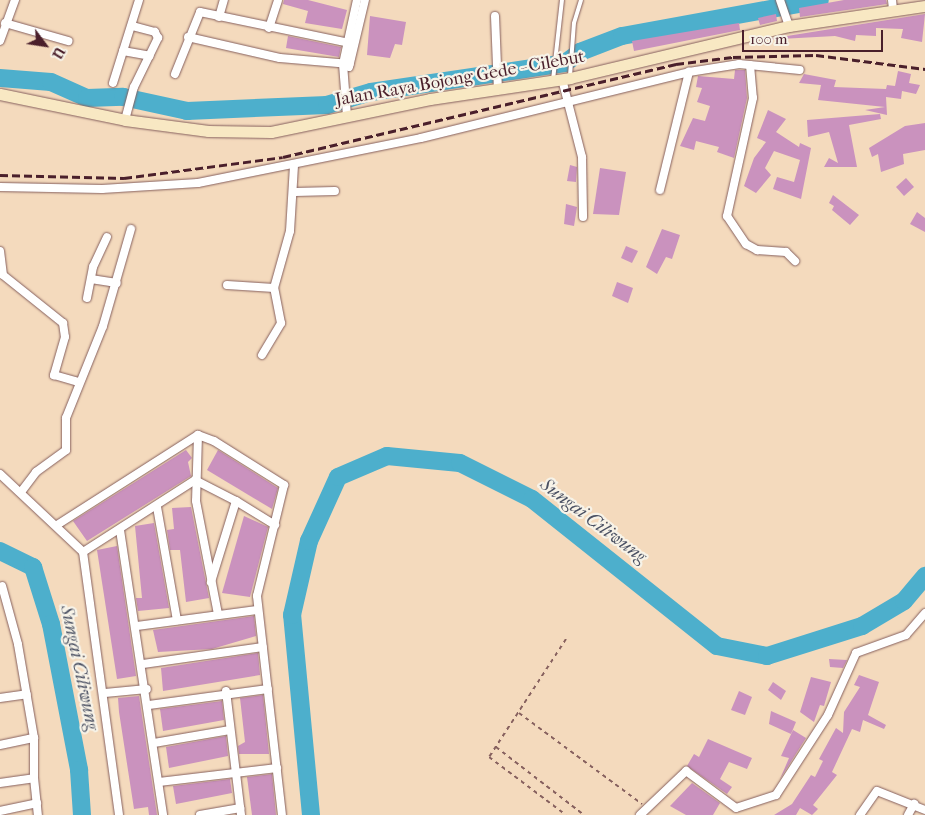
<!DOCTYPE html>
<html>
<head>
<meta charset="utf-8">
<style>
  body { margin:0 }
  #map { position:relative; width:925px; height:815px; overflow:hidden; background:#f4dabd; font-family:"IM FELL French Canon",serif }
  div>[style] { position:absolute }
  .river>* { height:18px; margin:-9px; padding:0 9px; transform-origin:9px; border-radius:9px; background:#4dafcc }
  .building>* { inset:0; background:#ca92be }
  .path>* { height:2px; margin-top:-1px; transform-origin:0; background:repeating-linear-gradient(90deg,#86605e 0 4px,transparent 0 8px) }
  .roads { filter:drop-shadow(0 0 1px #86605e) drop-shadow(0 0 1px #86605e) }
  .lane>* { height:4px; margin:-2px; padding:0 2px; transform-origin:2px; border-radius:2px; background:#fff }
  .street>* { height:8px; margin:-4px; padding:0 4px; transform-origin:4px; border-radius:4px; background:#fff }
  .secondary>* { height:11px; margin:-5.5px; padding:0 5.5px; transform-origin:5.5px; border-radius:5.5px; background:#f8e8c3 }
  .rail>* { height:3px; margin-top:-1.5px; transform-origin:0; background:repeating-linear-gradient(90deg,#4a1f2b 0 8px,transparent 0 12px) }
  span { translate:-50% -50%; white-space:nowrap; text-align:center; line-height:1.15; -webkit-text-stroke:4.5px #f7f3e8; paint-order:stroke }
  .street-label { font-size:18px; color:#4a1f2b }
  .water-label { font-size:19px; color:#4b5163; font-style:italic }
  .north { position:absolute; left:20px; top:20px; width:50px; height:50px; -webkit-text-stroke:4px #f7f3e8; paint-order:stroke; rotate:121deg; font-size:14px; font-weight:700; line-height:20px; text-align:center; color:#4a1f2b }
  .north::after { content:''; display:block; margin:auto; width:18px; height:22px; background:#4a1f2b; clip-path:polygon(50% 0,100% 100%,50% 72%,0 100%) }
  .scale { position:absolute; left:742px; top:30px; width:141px; height:22px; box-sizing:border-box; border:2px solid #4a1f2b; border-top:0; padding-left:6px; font-size:15px; line-height:18px; white-space:nowrap; color:#4a1f2b; -webkit-text-stroke:4px #f7f3e8; paint-order:stroke }
</style>
</head>
<body>
<div id="map">
  <div class="river">
    <i style="left:0;top:78px;width:51px;rotate:4.5deg"></i>
    <i style="left:51px;top:82px;width:39px;rotate:24deg"></i>
    <i style="left:87px;top:98px;width:36px;rotate:-2deg"></i>
    <i style="left:123px;top:97px;width:66px;rotate:12.3deg"></i>
    <i style="left:187px;top:111px;width:140px;rotate:-2.5deg"></i>
    <i style="left:327px;top:105px;width:46px;rotate:-16.5deg"></i>
    <i style="left:371px;top:92px;width:196px;rotate:-8.5deg"></i>
    <i style="left:565px;top:63px;width:19px;rotate:-36deg"></i>
    <i style="left:580px;top:52px;width:45px;rotate:-20.9deg"></i>
    <i style="left:622px;top:36px;width:201px;rotate:-10.3deg"></i>
    <i style="left:0;top:551px;width:37px;rotate:26deg"></i>
    <i style="left:33px;top:567px;width:60px;rotate:72.5deg"></i>
    <i style="left:51px;top:624px;width:149px;rotate:79.1deg"></i>
    <i style="left:79px;top:770px;width:45px;rotate:86.2deg"></i>
    <i style="left:311px;top:815px;width:201px;rotate:-95.4deg"></i>
    <i style="left:292px;top:615px;width:76px;rotate:-77.1deg"></i>
    <i style="left:309px;top:541px;width:70px;rotate:-65.6deg"></i>
    <i style="left:338px;top:477px;width:53px;rotate:-23.2deg"></i>
    <i style="left:387px;top:456px;width:73px;rotate:5.5deg"></i>
    <i style="left:460px;top:463px;width:80px;rotate:26.6deg"></i>
    <i style="left:532px;top:499px;width:236px;rotate:38.5deg"></i>
    <i style="left:717px;top:646px;width:51px;rotate:11.3deg"></i>
    <i style="left:767px;top:656px;width:100px;rotate:-17.5deg"></i>
    <i style="left:862px;top:626px;width:49px;rotate:-30.8deg"></i>
    <i style="left:904px;top:601px;width:33px;rotate:-50deg"></i>
  </div>
  <div class="building">
    <i style="clip-path:polygon(284px 0,308px 0,347px 10px,342px 29px,305px 23px,308px 11px,283px 4px)"></i>
    <i style="clip-path:polygon(844px 0,886px 0,887px 4px,800px 17px,799px 8px)"></i>
    <i style="clip-path:polygon(776px 14px,777px 21px,760px 25px,758px 18px)"></i>
    <i style="clip-path:polygon(925px 14px,922px 42px,901px 38px,903px 29px,876px 28px,876px 36px,856px 35px,855px 41px,835px 36px,762px 40px)"></i>
    <i style="clip-path:polygon(370px 16px,406px 22px,402px 45px,395px 44px,390px 58px,367px 55px)"></i>
    <i style="clip-path:polygon(739px 23px,740px 30px,634px 51px,632px 41px)"></i>
    <i style="clip-path:polygon(288px 36px,341px 47px,339px 57px,286px 48px)"></i>
    <i style="clip-path:polygon(735px 70px,745px 70px,747px 98px,734px 158px,717px 152px,719px 147px,696px 141px,694px 150px,680px 146px,693px 118px,705px 121px,710px 106px,697px 102px,702px 88px,696px 87px,698px 76px,734px 79px)"></i>
    <i style="clip-path:polygon(898px 71px,911px 74px,909px 83px,920px 85px,916px 94px,902px 91px,901px 99px,886px 97px,887px 115px,865px 110px,885px 107px,818px 100px,821px 85px,799px 83px,804px 74px,836px 80px,834px 87px,886px 89px,887px 85px,895px 86px)"></i>
    <i style="clip-path:polygon(768px 110px,786px 119px,776px 132px,799px 147px,800px 143px,811px 148px,801px 199px,773px 189px,777px 177px,794px 182px,800px 160px,774px 151px,765px 168px,771px 175px,756px 193px,744px 186px,754px 158px,766px 142px,757px 138px)"></i>
    <i style="clip-path:polygon(880px 114px,881px 119px,849px 125px,857px 167px,824px 167px,829px 158px,838px 163px,829px 132px,808px 137px,807px 120px)"></i>
    <i style="clip-path:polygon(925px 123px,925px 150px,903px 154px,904px 164px,881px 172px,878px 154px,872px 157px,869px 148px,905px 126px)"></i>
    <i style="clip-path:polygon(570px 165px,577px 167px,576px 182px,567px 181px)"></i>
    <i style="clip-path:polygon(600px 168px,626px 172px,619px 215px,593px 214px)"></i>
    <i style="clip-path:polygon(906px 178px,914px 187px,904px 196px,896px 187px)"></i>
    <i style="clip-path:polygon(833px 195px,859px 215px,850px 225px,832px 210px,834px 206px,829px 203px)"></i>
    <i style="clip-path:polygon(566px 204px,577px 207px,574px 226px,564px 224px)"></i>
    <i style="clip-path:polygon(917px 212px,925px 218px,925px 232px,910px 224px)"></i>
    <i style="clip-path:polygon(662px 229px,680px 235px,672px 259px,666px 257px,657px 274px,646px 267px)"></i>
    <i style="clip-path:polygon(626px 246px,638px 251px,632px 263px,621px 258px)"></i>
    <i style="clip-path:polygon(617px 282px,633px 288px,628px 303px,612px 296px)"></i>
    <i style="clip-path:polygon(186px 450px,192px 458px,188px 462px,191px 476px,87px 541px,73px 521px)"></i>
    <i style="clip-path:polygon(218px 450px,278px 488px,272px 509px,207px 470px)"></i>
    <i style="clip-path:polygon(191px 507px,209px 598px,186px 602px,180px 550px,170px 550px,167px 530px,174px 529px,172px 508px)"></i>
    <i style="clip-path:polygon(244px 516px,268px 527px,250px 597px,222px 593px)"></i>
    <i style="clip-path:polygon(154px 523px,169px 608px,138px 611px,136px 598px,142px 598px,135px 526px)"></i>
    <i style="clip-path:polygon(117px 546px,136px 676px,117px 679px,97px 550px)"></i>
    <i style="clip-path:polygon(254px 616px,256px 636px,212px 649px,158px 652px,153px 630px)"></i>
    <i style="clip-path:polygon(258px 653px,260px 675px,163px 691px,161px 668px)"></i>
    <i style="clip-path:polygon(829px 659px,847px 660px,843px 668px,830px 667px)"></i>
    <i style="clip-path:polygon(859px 675px,879px 682px,868px 715px,886px 725px,884px 729px,863px 720px,860px 732px,852px 729px,832px 772px,837px 775px,813px 805px,818px 809px,812px 815px,800px 808px,796px 815px,774px 815px,792px 804px,811px 775px,815px 777px,823px 761px,819px 759px,836px 728px,843px 733px,844px 712px,860px 687px,854px 685px)"></i>
    <i style="clip-path:polygon(811px 677px,831px 682px,824px 706px,820px 705px,814px 722px,800px 712px)"></i>
    <i style="clip-path:polygon(773px 682px,786px 691px,781px 700px,768px 690px)"></i>
    <i style="clip-path:polygon(739px 691px,752px 697px,745px 715px,731px 710px)"></i>
    <i style="clip-path:polygon(263px 695px,269px 754px,239px 754px,238px 746px,245px 742px,240px 698px)"></i>
    <i style="clip-path:polygon(139px 696px,157px 815px,149px 815px,148px 807px,134px 809px,119px 712px,118px 698px)"></i>
    <i style="clip-path:polygon(222px 701px,224px 720px,163px 731px,160px 709px)"></i>
    <i style="clip-path:polygon(771px 711px,796px 722px,791px 734px,769px 724px)"></i>
    <i style="clip-path:polygon(793px 730px,806px 738px,780px 779px,789px 758px,781px 756px)"></i>
    <i style="clip-path:polygon(226px 736px,228px 756px,169px 768px,166px 747px)"></i>
    <i style="clip-path:polygon(708px 739px,752px 758px,747px 769px,729px 762px,720px 779px,732px 787px,727px 794px,687px 766px,694px 754px,699px 757px)"></i>
    <i style="clip-path:polygon(272px 774px,276px 815px,252px 815px,247px 777px)"></i>
    <i style="clip-path:polygon(230px 779px,232px 793px,176px 804px,173px 786px)"></i>
    <i style="clip-path:polygon(692px 783px,720px 803px,713px 815px,686px 815px,670px 806px)"></i>
  </div>
  <div class="path">
    <i style="left:566px;top:639px;width:141px;rotate:123.1deg"></i>
    <i style="left:489px;top:757px;width:96px;rotate:37deg"></i>
    <i style="left:519px;top:713px;width:153px;rotate:36.5deg"></i>
    <i style="left:496px;top:747px;width:111px;rotate:37.7deg"></i>
  </div>
  <div class="roads">
    <div class="lane">
      <i style="left:570px;top:76px;width:53px;rotate:-85.7deg"></i>
      <i style="left:574px;top:23px;width:24px;rotate:-73deg"></i>
      <i style="left:553px;top:80px;width:81px;rotate:-83.6deg"></i>
    </div>
    <div class="street">
      <i style="left:780px;top:0;width:28px;rotate:71deg"></i>
      <i style="left:892px;top:0;width:10px;rotate:84deg"></i>
      <i style="left:495px;top:16px;width:74px;rotate:87.7deg"></i>
      <i style="left:219px;top:17px;width:18px;rotate:-74deg"></i>
      <i style="left:5px;top:23px;width:66px;rotate:15.9deg"></i>
      <i style="left:269px;top:28px;width:29px;rotate:-72deg"></i>
      <i style="left:188px;top:37px;width:94px;rotate:12.9deg"></i>
      <i style="left:280px;top:58px;width:70px;rotate:4.9deg"></i>
      <i style="left:0;top:41px;width:44px;rotate:-69.9deg"></i>
      <i style="left:123px;top:51px;width:27px;rotate:10deg"></i>
      <i style="left:750px;top:65px;width:33px;rotate:85deg"></i>
      <i style="left:753px;top:98px;width:121px;rotate:102.4deg"></i>
      <i style="left:727px;top:216px;width:34px;rotate:56deg"></i>
      <i style="left:746px;top:244px;width:13px;rotate:29deg"></i>
      <i style="left:757px;top:250px;width:29px;rotate:4deg"></i>
      <i style="left:786px;top:252px;width:13px;rotate:45deg"></i>
      <i style="left:349px;top:67px;width:69px;rotate:-76.6deg"></i>
      <i style="left:175px;top:74px;width:67px;rotate:-68deg"></i>
      <i style="left:200px;top:12px;width:157px;rotate:11.7deg"></i>
      <i style="left:562px;top:79px;width:81px;rotate:75.6deg"></i>
      <i style="left:582px;top:157px;width:60px;rotate:89deg"></i>
      <i style="left:113px;top:83px;width:87px;rotate:-72.6deg"></i>
      <i style="left:347px;top:116px;width:52px;rotate:-94.4deg"></i>
      <i style="left:343px;top:64px;width:66px;rotate:-77.7deg"></i>
      <i style="left:125px;top:120px;width:34px;rotate:-75deg"></i>
      <i style="left:134px;top:87px;width:55px;rotate:-63.9deg"></i>
      <i style="left:158px;top:38px;width:7px;rotate:-117deg"></i>
      <i style="left:155px;top:32px;width:24px;rotate:-165deg"></i>
      <i style="left:0;top:187px;width:102px;rotate:1.1deg"></i>
      <i style="left:102px;top:189px;width:96px;rotate:-3.6deg"></i>
      <i style="left:198px;top:183px;width:227px;rotate:-11.4deg"></i>
      <i style="left:421px;top:138px;width:276px;rotate:-13.8deg"></i>
      <i style="left:689px;top:72px;width:51px;rotate:-9.1deg"></i>
      <i style="left:739px;top:64px;width:61px;rotate:5.6deg"></i>
      <i style="left:660px;top:190px;width:122px;rotate:-76.2deg"></i>
      <i style="left:295px;top:192px;width:40px;rotate:-1.4deg"></i>
      <i style="left:0;top:251px;width:24px;rotate:83deg"></i>
      <i style="left:3px;top:275px;width:77px;rotate:38.7deg"></i>
      <i style="left:63px;top:323px;width:14px;rotate:82deg"></i>
      <i style="left:65px;top:337px;width:40px;rotate:106deg"></i>
      <i style="left:54px;top:375px;width:25px;rotate:16deg"></i>
      <i style="left:91px;top:279px;width:26px;rotate:9deg"></i>
      <i style="left:227px;top:285px;width:47px;rotate:3.7deg"></i>
      <i style="left:87px;top:298px;width:32px;rotate:-79deg"></i>
      <i style="left:93px;top:267px;width:33px;rotate:-65deg"></i>
      <i style="left:262px;top:355px;width:37px;rotate:-59deg"></i>
      <i style="left:281px;top:323px;width:36px;rotate:-101deg"></i>
      <i style="left:274px;top:288px;width:59px;rotate:-74.3deg"></i>
      <i style="left:290px;top:231px;width:66px;rotate:-86.5deg"></i>
      <i style="left:198px;top:435px;width:66px;rotate:91.7deg"></i>
      <i style="left:196px;top:501px;width:115px;rotate:79deg"></i>
      <i style="left:0;top:474px;width:114px;rotate:43.2deg"></i>
      <i style="left:83px;top:552px;width:265px;rotate:82.2deg"></i>
      <i style="left:21px;top:492px;width:25px;rotate:-53deg"></i>
      <i style="left:36px;top:472px;width:37px;rotate:-36deg"></i>
      <i style="left:66px;top:450px;width:32px;rotate:-90deg"></i>
      <i style="left:66px;top:418px;width:99px;rotate:-68.1deg"></i>
      <i style="left:103px;top:326px;width:101px;rotate:-73.9deg"></i>
      <i style="left:236px;top:501px;width:46px;rotate:31.6deg"></i>
      <i style="left:157px;top:507px;width:115px;rotate:80deg"></i>
      <i style="left:57px;top:525px;width:167px;rotate:-32.6deg"></i>
      <i style="left:198px;top:435px;width:17px;rotate:21deg"></i>
      <i style="left:214px;top:441px;width:83px;rotate:32.2deg"></i>
      <i style="left:284px;top:485px;width:114px;rotate:103.7deg"></i>
      <i style="left:257px;top:596px;width:220px;rotate:83.5deg"></i>
      <i style="left:120px;top:530px;width:288px;rotate:81.4deg"></i>
      <i style="left:83px;top:552px;width:133px;rotate:-32.7deg"></i>
      <i style="left:195px;top:480px;width:46px;rotate:27.1deg"></i>
      <i style="left:236px;top:501px;width:85px;rotate:107.2deg"></i>
      <i style="left:137px;top:626px;width:121px;rotate:-7.6deg"></i>
      <i style="left:143px;top:664px;width:121px;rotate:-8.1deg"></i>
      <i style="left:226px;top:691px;width:125px;rotate:83.1deg"></i>
      <i style="left:105px;top:693px;width:42px;rotate:-5.4deg"></i>
      <i style="left:0;top:698px;width:27px;rotate:-8deg"></i>
      <i style="left:149px;top:705px;width:120px;rotate:-7.7deg"></i>
      <i style="left:154px;top:743px;width:77px;rotate:-9.7deg"></i>
      <i style="left:0;top:745px;width:35px;rotate:-12deg"></i>
      <i style="left:34px;top:778px;width:37px;rotate:84deg"></i>
      <i style="left:159px;top:782px;width:119px;rotate:-6.8deg"></i>
      <i style="left:0;top:783px;width:34px;rotate:-8deg"></i>
      <i style="left:34px;top:778px;width:40px;rotate:-90deg"></i>
      <i style="left:34px;top:738px;width:95px;rotate:-99.7deg"></i>
      <i style="left:18px;top:644px;width:60px;rotate:-105.4deg"></i>
      <i style="left:0;top:811px;width:38px;rotate:-12deg"></i>
      <i style="left:200px;top:815px;width:41px;rotate:-9.9deg"></i>
      <i style="left:640px;top:815px;width:64px;rotate:-43.7deg"></i>
      <i style="left:686px;top:771px;width:62px;rotate:36.5deg"></i>
      <i style="left:736px;top:808px;width:42px;rotate:-18deg"></i>
      <i style="left:776px;top:795px;width:95px;rotate:-57deg"></i>
      <i style="left:828px;top:715px;width:68px;rotate:-65.7deg"></i>
      <i style="left:856px;top:653px;width:53px;rotate:-19.8deg"></i>
      <i style="left:906px;top:635px;width:29px;rotate:-49deg"></i>
      <i style="left:860px;top:815px;width:29px;rotate:-55deg"></i>
      <i style="left:877px;top:791px;width:52px;rotate:21.6deg"></i>
      <i style="left:908px;top:815px;width:13px;rotate:-61deg"></i>
    </div>
    <div class="secondary">
      <i style="left:0;top:94px;width:128px;rotate:11.7deg"></i>
      <i style="left:125px;top:120px;width:84px;rotate:7.5deg"></i>
      <i style="left:208px;top:131px;width:63px;rotate:0.9deg"></i>
      <i style="left:271px;top:132px;width:162px;rotate:-11.7deg"></i>
      <i style="left:430px;top:99px;width:142px;rotate:-8.5deg"></i>
      <i style="left:570px;top:78px;width:225px;rotate:-13.4deg"></i>
      <i style="left:789px;top:26px;width:137px;rotate:-8.4deg"></i>
    </div>
  </div>
  <div class="rail">
    <i style="left:0;top:175px;width:124px;rotate:1.4deg"></i>
    <i style="left:124px;top:178px;width:160px;rotate:-7.5deg"></i>
    <i style="left:283px;top:157px;width:404px;rotate:-13.3deg"></i>
    <i style="left:676px;top:64px;width:57px;rotate:-7deg"></i>
    <i style="left:733px;top:57px;width:83px;rotate:-1.4deg"></i>
    <i style="left:816px;top:55px;width:110px;rotate:7.3deg"></i>
  </div>
  <div class="street-label">
    <span style="left:460px;top:79px;rotate:-10deg">Jalan Raya Bojong Gede - Cilebut</span>
  </div>
  <div class="water-label">
    <span style="left:593px;top:521px;rotate:37deg">Sungai Ciliwung</span>
    <span style="left:79px;top:668px;rotate:78deg">Sungai Ciliwung</span>
  </div>
  <div class="north">U</div>
  <div class="scale">100 m</div>
</div>
</body>
</html>
